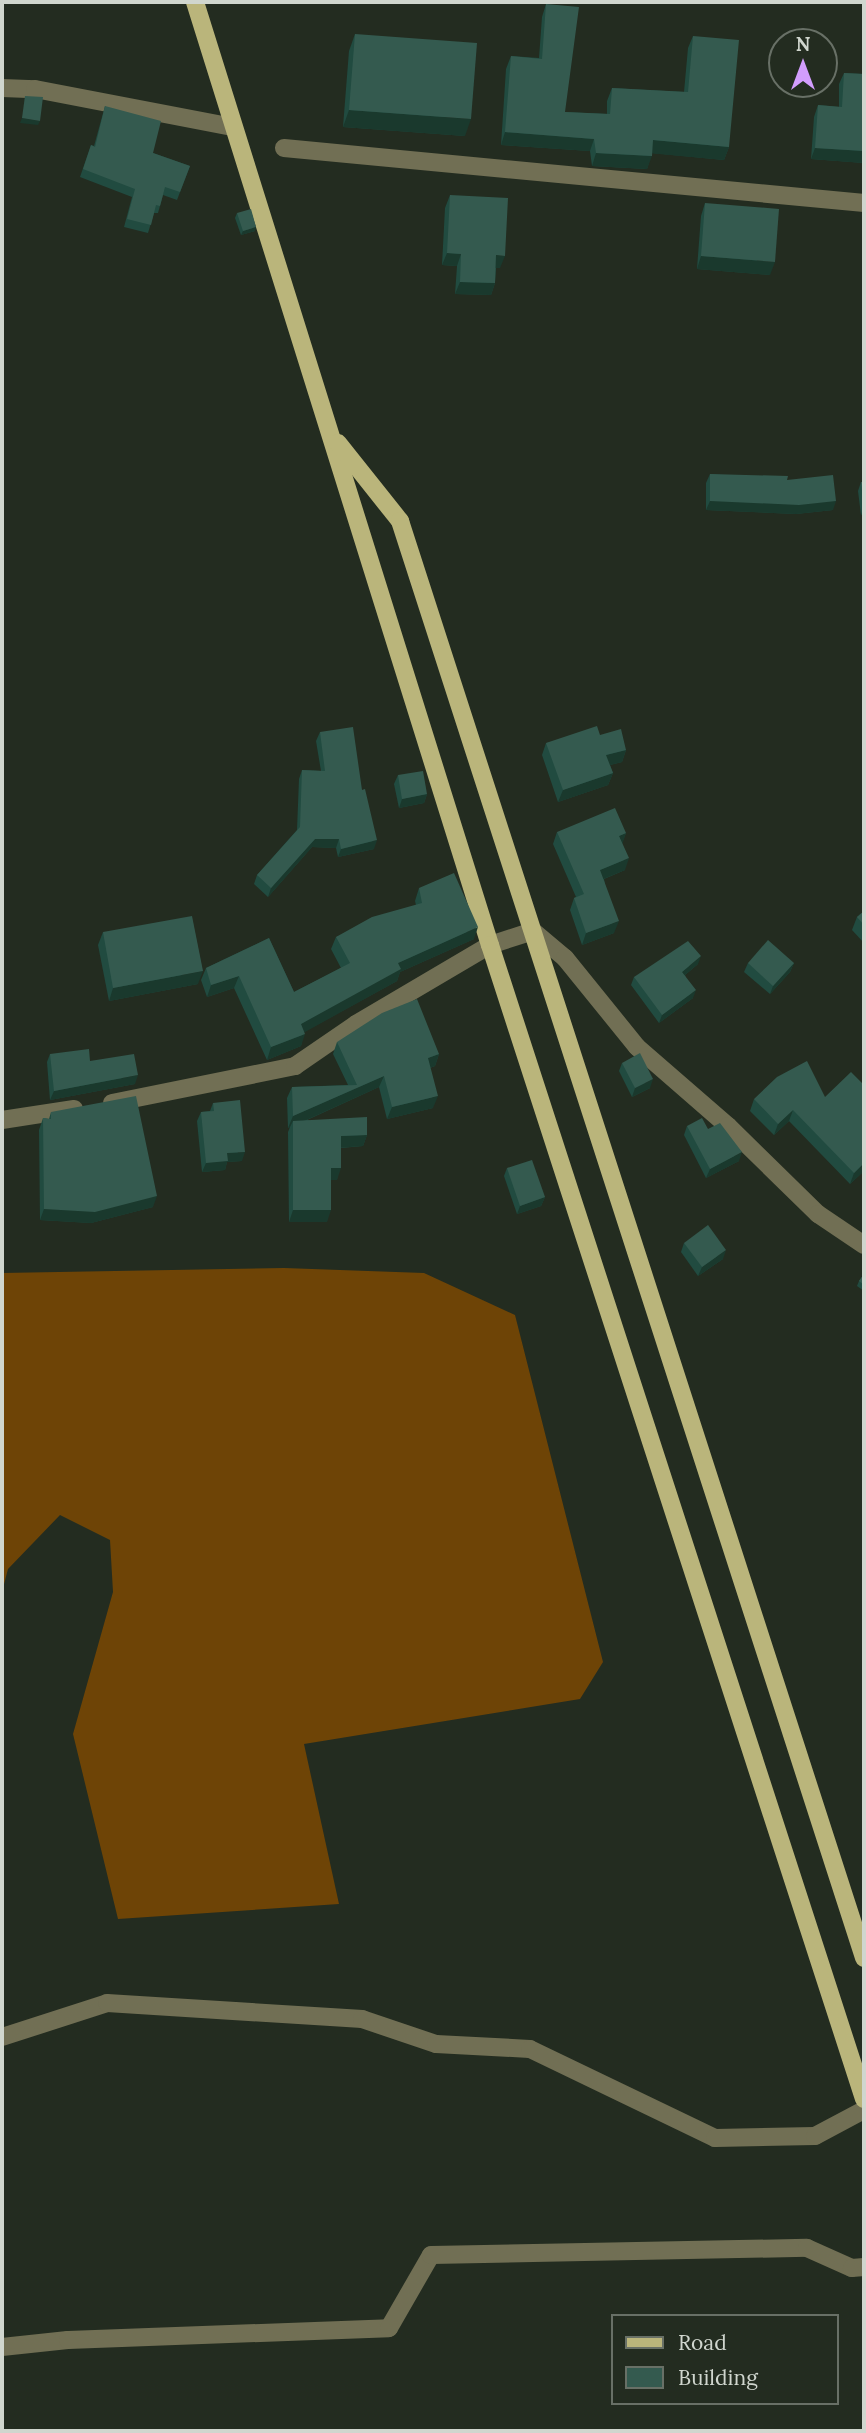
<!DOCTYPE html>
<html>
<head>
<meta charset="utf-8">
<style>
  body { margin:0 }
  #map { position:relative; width:866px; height:2433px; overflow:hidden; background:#232c20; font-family:Lora,serif }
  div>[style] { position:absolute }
  .forest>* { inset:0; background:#6e4406 }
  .minor>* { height:18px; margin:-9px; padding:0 9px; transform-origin:9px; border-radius:9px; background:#716f54 }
  .major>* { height:18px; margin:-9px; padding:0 9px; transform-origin:9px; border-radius:9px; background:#bab57b }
  .wall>* { inset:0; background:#214b40 }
  .shaded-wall>* { inset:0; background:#1a392d }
  .building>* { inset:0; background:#345a4f }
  span { translate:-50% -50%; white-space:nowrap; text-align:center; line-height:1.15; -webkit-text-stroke:5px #232c20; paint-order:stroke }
  .frame { position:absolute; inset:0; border:4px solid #d0d6ce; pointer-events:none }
  .legend { position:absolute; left:611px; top:2314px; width:228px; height:91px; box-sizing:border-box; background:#232c20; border:2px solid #687066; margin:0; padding:9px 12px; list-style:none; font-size:21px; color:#d0d6ce }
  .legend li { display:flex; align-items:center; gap:14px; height:35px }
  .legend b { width:35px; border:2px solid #687066 }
  .north { position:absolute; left:768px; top:28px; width:70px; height:70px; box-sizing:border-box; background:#232c20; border:2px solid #687066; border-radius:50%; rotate:0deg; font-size:19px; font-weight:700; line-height:28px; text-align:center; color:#d0d6ce }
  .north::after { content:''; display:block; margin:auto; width:24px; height:32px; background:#d29dfd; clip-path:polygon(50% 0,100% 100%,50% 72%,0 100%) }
</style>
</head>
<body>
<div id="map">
  <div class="forest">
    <i style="clip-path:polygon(284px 1268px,424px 1273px,515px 1315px,603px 1662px,580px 1699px,304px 1744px,339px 1904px,118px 1919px,73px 1734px,113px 1592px,110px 1540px,60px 1515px,8px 1569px,2px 1592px,2px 1273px)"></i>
  </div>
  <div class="minor">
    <i style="left:2px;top:88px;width:33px;rotate:2deg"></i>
    <i style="left:35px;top:89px;width:202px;rotate:10.9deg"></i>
    <i style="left:284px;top:148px;width:583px;rotate:5.42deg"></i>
    <i style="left:112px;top:1103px;width:187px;rotate:-11.4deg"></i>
    <i style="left:295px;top:1066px;width:74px;rotate:-34.5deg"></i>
    <i style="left:356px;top:1024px;width:156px;rotate:-30.5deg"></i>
    <i style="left:490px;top:945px;width:45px;rotate:-18deg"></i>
    <i style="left:533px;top:931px;width:42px;rotate:40.2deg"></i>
    <i style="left:565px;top:958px;width:114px;rotate:51deg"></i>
    <i style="left:637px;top:1047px;width:121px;rotate:41deg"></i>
    <i style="left:728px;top:1126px;width:126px;rotate:44.4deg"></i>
    <i style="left:818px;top:1214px;width:55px;rotate:34deg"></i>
    <i style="left:2px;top:1120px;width:73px;rotate:-8.7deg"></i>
    <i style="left:2px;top:2037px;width:110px;rotate:-17.9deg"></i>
    <i style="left:107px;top:2003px;width:256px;rotate:3.6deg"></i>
    <i style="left:362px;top:2019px;width:78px;rotate:18.7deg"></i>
    <i style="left:436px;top:2044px;width:94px;rotate:3deg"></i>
    <i style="left:530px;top:2049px;width:205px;rotate:25.7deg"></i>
    <i style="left:715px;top:2138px;width:100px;rotate:-1.1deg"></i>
    <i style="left:815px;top:2136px;width:55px;rotate:-28deg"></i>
    <i style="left:2px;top:2347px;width:66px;rotate:-6.1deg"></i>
    <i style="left:68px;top:2340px;width:321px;rotate:-2.1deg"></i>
    <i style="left:389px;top:2328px;width:84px;rotate:-60.1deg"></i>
    <i style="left:431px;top:2255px;width:376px;rotate:-1.1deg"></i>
    <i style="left:807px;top:2248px;width:49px;rotate:24deg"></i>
    <i style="left:852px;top:2268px;width:12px;rotate:-5deg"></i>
  </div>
  <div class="major">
    <i style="left:195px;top:2px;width:988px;rotate:72.63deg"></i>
    <i style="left:490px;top:945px;width:1213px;rotate:72.04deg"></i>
    <i style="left:338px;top:443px;width:100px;rotate:51.5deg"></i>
    <i style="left:400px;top:521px;width:1510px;rotate:72.1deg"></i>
  </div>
  <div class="wall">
    <i style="clip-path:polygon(546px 4px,565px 112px,607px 114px,607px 101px,612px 88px,684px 92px,688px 48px,693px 36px,729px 147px,724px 160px,652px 153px,647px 169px,592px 166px,590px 151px,501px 145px,506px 69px,511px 56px,539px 58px,542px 17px)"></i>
    <i style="clip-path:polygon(355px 34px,465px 136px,343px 127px,349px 51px)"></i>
    <i style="clip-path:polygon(844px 73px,864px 74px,864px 163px,811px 159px,814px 117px,818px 105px,839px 107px,839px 84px)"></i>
    <i style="clip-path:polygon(105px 106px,153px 153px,190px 166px,177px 200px,163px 195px,158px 213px,154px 213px,148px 233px,124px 227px,132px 197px,80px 177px,91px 145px,94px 146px)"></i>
    <i style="clip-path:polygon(450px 195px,500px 268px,496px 268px,495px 283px,491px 295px,455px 294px,457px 266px,442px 265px,445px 208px)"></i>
    <i style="clip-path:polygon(705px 203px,770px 275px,697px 269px,701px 216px)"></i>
    <i style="clip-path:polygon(237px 213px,255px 231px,241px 235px,235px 218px)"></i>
    <i style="clip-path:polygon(710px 474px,787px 480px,833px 510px,796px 514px,706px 510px,706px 483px)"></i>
    <i style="clip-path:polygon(861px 482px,864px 482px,864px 515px,861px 515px,858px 491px)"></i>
    <i style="clip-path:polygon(320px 732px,362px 790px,374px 849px,338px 857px,336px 848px,312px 847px,268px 897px,254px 884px,257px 875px,297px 830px,299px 779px,302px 770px,321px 771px,316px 741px)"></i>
    <i style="clip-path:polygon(600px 735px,626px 750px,622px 762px,610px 765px,613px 773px,608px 785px,558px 802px,542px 755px,546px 743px)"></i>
    <i style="clip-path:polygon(398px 775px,427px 794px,424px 803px,399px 808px,394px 784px)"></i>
    <i style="clip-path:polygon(557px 832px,626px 833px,622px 843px,625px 870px,604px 879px,614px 933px,582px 945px,570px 910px,574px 898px,576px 897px,553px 844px)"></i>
    <i style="clip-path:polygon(419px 888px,474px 939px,400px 972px,397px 981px,304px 1032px,301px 1046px,267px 1060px,234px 988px,207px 997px,201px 980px,206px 968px,269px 938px,294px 992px,341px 968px,331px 949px,336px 937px,416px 905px,415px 901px)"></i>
    <i style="clip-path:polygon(864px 911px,864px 943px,852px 930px,857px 917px)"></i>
    <i style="clip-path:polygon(103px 932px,198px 984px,109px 1001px,98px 945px)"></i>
    <i style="clip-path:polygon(748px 963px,794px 963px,790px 972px,770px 994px,744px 972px)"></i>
    <i style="clip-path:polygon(698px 964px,685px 975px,693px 998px,659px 1023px,631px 985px,634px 977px)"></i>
    <i style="clip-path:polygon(337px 1042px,439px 1054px,435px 1066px,430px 1068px,433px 1108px,387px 1119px,379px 1087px,307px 1120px,367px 1135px,363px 1146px,341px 1148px,337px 1180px,331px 1180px,327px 1222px,289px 1222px,288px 1132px,290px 1127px,288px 1128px,287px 1098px,292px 1087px,348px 1085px,333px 1054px)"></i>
    <i style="clip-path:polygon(50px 1054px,90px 1061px,135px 1084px,50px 1100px,47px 1062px)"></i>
    <i style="clip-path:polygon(622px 1063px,650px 1088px,632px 1097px,619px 1071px)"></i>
    <i style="clip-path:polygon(864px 1085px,864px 1171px,850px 1184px,789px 1121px,774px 1135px,750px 1111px,754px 1099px,825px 1097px)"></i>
    <i style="clip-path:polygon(213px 1103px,242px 1161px,227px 1162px,225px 1170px,202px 1172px,197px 1121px,201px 1112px,210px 1111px)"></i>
    <i style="clip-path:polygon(51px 1112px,153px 1207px,91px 1223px,40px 1220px,39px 1130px,43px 1118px,49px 1119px)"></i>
    <i style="clip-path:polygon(687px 1126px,708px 1129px,739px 1161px,706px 1178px,684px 1135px)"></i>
    <i style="clip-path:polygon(507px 1168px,545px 1197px,541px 1206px,517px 1214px,504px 1176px)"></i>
    <i style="clip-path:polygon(684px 1243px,723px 1259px,698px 1276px,681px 1252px)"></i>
    <i style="clip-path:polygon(864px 1274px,864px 1291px,857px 1286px,859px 1281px)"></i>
  </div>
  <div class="shaded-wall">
    <i style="clip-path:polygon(349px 110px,471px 119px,465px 136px,343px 127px)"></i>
    <i style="clip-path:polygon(22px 118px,40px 121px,38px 125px,20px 123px)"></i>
    <i style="clip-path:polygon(505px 132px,594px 139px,590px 151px,501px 145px)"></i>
    <i style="clip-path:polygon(653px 140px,729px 147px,724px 160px,648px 153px)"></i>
    <i style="clip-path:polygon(815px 148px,864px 151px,864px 163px,811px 159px)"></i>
    <i style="clip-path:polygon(596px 153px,652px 156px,647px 169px,592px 166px)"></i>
    <i style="clip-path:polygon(256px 227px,255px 231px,241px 235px,243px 231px)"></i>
    <i style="clip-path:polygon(447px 253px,461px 254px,457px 266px,442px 265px)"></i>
    <i style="clip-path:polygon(496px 255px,505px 256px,500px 268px,491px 268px)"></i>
    <i style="clip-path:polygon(701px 256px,775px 262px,770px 275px,697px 269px)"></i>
    <i style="clip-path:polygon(460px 282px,495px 283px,491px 295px,455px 294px)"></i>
    <i style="clip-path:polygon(710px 501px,836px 501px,833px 510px,796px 514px,706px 510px)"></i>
    <i style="clip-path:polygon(864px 507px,864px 515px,861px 515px)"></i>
    <i style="clip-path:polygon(626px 750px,622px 762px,602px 767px,606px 755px)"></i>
    <i style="clip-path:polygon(613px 773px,608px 785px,558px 802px,563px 790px)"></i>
    <i style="clip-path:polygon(427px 794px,424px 803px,399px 808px,402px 799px)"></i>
    <i style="clip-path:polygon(626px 833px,622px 845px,619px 836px)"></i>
    <i style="clip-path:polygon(315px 839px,339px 839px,336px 848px,312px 847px,268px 897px,271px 888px)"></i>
    <i style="clip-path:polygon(377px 840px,374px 849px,338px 857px,341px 849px)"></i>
    <i style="clip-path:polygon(629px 858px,625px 870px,596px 882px,600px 870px)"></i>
    <i style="clip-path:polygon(619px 921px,614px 933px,582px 945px,586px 933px)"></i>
    <i style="clip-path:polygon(478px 927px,474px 939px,400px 972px,397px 981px,296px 1037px,301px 1024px,398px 963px)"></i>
    <i style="clip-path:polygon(701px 956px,698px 964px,679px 980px,682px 972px)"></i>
    <i style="clip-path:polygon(794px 963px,790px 972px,770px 994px,773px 986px)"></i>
    <i style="clip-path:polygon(203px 971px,198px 984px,109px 1001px,113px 988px)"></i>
    <i style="clip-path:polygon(239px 976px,234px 988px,207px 997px,211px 985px)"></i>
    <i style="clip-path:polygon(696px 990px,693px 998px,659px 1023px,662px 1015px)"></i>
    <i style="clip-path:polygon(305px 1034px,301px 1046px,267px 1060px,271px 1047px)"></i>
    <i style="clip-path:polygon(439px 1054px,435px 1066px,424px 1070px,428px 1058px)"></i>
    <i style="clip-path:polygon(138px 1075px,135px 1084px,50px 1100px,54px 1091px)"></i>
    <i style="clip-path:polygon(384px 1076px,379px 1087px,293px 1126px,293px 1121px,290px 1127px,288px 1128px,293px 1116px)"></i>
    <i style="clip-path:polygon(653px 1079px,650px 1088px,632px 1097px,635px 1088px)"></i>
    <i style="clip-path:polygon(438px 1096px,433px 1108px,387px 1119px,392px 1107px)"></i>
    <i style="clip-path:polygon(793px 1110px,789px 1121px,774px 1135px,778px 1124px)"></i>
    <i style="clip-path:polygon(367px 1135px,363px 1146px,336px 1148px,341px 1136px)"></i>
    <i style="clip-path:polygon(245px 1152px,242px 1161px,227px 1162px,225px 1170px,202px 1172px,206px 1163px,227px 1153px)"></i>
    <i style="clip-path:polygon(742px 1152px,739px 1161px,706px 1178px,710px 1169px)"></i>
    <i style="clip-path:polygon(864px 1163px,864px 1171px,850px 1184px,854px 1173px)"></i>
    <i style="clip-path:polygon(331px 1168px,341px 1168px,337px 1180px,327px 1180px)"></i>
    <i style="clip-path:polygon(157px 1196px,153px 1207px,91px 1223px,40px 1220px,44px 1209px)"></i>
    <i style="clip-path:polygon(545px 1197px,541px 1206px,517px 1214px,520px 1206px)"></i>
    <i style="clip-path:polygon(293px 1210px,331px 1210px,327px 1222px,289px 1222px)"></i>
    <i style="clip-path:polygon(726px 1250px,723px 1259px,698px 1276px,702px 1267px)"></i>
  </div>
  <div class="building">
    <i style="clip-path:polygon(546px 4px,579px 7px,565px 112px,610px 114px,612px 88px,688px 92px,693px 36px,739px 40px,729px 147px,653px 140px,652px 156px,596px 153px,594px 139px,505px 132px,511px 56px,542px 59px)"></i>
    <i style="clip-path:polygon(355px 34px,477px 43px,471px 119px,349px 110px)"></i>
    <i style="clip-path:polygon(844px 73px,864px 74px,864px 151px,815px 148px,818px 105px,842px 107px)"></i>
    <i style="clip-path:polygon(25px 96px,43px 97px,40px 121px,22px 118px)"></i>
    <i style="clip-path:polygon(105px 106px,161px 121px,153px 153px,190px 166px,180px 192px,165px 187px,160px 206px,156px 205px,151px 225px,127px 219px,135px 189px,83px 169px,91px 145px,95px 147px)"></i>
    <i style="clip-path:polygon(450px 195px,508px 198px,505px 256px,496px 255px,495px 283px,460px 282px,461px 254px,447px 253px)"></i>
    <i style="clip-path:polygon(705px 203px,779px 209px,775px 262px,701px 256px)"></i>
    <i style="clip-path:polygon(251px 209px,256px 227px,243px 231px,237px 213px)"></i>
    <i style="clip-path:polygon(710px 474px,788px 476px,787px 480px,833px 475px,836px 501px,799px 505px,710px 501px)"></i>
    <i style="clip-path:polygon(861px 482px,864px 482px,864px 507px)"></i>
    <i style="clip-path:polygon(597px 726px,600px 735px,621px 729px,626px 750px,606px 755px,613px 773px,563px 790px,546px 743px)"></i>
    <i style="clip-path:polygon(353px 727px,362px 790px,365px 789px,377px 840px,341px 849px,339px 839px,315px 839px,271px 888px,257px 875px,300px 827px,302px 770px,325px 771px,320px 732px)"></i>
    <i style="clip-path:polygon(423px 771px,427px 794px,402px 799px,398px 775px)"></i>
    <i style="clip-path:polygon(615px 808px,626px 833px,619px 836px,629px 858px,600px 870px,619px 921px,586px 933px,574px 898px,584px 894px,557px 832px)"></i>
    <i style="clip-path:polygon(454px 873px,478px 927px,398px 963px,401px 969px,301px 1024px,305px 1034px,271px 1047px,239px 976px,211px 985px,206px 968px,269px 938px,294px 992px,350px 963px,336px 937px,372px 917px,422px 903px,419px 888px)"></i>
    <i style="clip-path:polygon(864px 911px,864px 925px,857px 917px)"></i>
    <i style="clip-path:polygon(192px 916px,203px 971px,113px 988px,103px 932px)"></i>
    <i style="clip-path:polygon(768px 940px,794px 963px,773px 986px,748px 963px)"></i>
    <i style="clip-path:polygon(688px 941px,701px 956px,682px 972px,696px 990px,662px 1015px,634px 977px)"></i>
    <i style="clip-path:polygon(417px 999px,439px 1054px,428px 1058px,438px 1096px,392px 1107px,384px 1076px,293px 1116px,292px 1087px,357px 1085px,337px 1042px,382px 1013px)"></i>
    <i style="clip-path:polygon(89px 1049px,90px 1061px,134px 1054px,138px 1075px,54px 1091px,50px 1054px)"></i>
    <i style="clip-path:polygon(640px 1053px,653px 1079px,635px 1088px,622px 1063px)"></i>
    <i style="clip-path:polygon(807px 1061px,825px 1097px,851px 1072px,864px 1085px,864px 1163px,854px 1173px,793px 1110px,778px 1124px,754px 1099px,777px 1077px)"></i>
    <i style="clip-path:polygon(136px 1096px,157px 1196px,95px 1212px,44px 1209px,43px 1118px,51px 1119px,51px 1112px)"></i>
    <i style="clip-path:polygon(240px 1100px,245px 1152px,227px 1153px,228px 1161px,206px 1163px,201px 1112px,214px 1111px,213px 1103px)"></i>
    <i style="clip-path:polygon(367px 1117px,367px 1135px,341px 1136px,341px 1168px,331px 1168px,331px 1210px,293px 1210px,293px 1121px)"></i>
    <i style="clip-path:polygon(702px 1118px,708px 1129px,720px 1123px,742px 1152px,710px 1169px,687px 1126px)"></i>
    <i style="clip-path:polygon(532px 1160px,545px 1197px,520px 1206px,507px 1168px)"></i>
    <i style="clip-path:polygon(708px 1225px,726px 1250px,702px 1267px,684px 1243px)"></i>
    <i style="clip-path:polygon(864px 1274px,864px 1285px,859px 1281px)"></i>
  </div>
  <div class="frame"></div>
  <ul class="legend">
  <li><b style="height:9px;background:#bab57b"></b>Road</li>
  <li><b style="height:19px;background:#345a4f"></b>Building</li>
  </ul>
  <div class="north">N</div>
</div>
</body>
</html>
